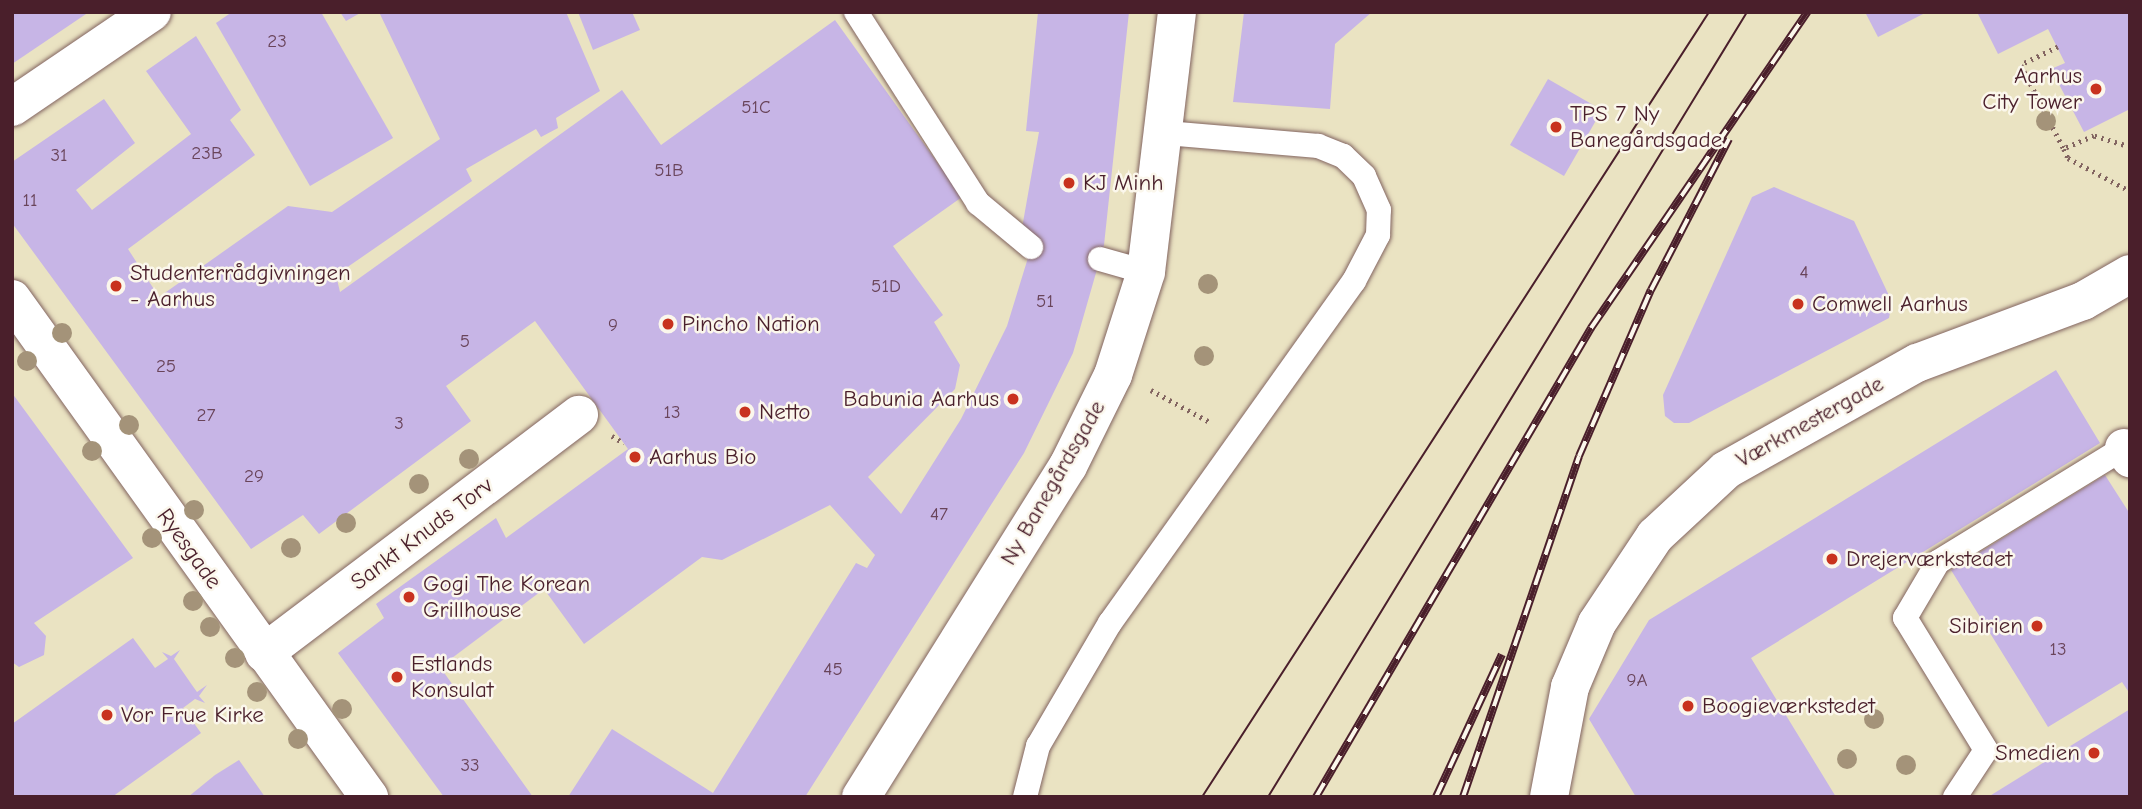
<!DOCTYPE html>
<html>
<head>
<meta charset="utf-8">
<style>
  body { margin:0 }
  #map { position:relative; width:2142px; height:809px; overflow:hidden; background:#eae3c2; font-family:"Comic Neue",sans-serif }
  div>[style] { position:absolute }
  .building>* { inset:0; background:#c7b5e6 }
  .path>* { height:4.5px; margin-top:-2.25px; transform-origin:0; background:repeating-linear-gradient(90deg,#826460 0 2px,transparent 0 7px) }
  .roads { filter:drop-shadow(0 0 2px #826460) drop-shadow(0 0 2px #826460) }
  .service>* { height:24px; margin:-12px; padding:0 12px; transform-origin:12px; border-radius:12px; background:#fff }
  .pedestrian>* { height:38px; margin:-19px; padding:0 19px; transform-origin:19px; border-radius:19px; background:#fff }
  .minor>* { height:38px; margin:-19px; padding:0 19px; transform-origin:19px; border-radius:19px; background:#fff }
  .tertiary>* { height:38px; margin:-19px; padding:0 19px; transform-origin:19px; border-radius:19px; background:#fff }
  .tram>* { height:2px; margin:-1px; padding:0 1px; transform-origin:1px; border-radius:1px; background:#4a1f2b }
  .rail>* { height:8px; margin-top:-4px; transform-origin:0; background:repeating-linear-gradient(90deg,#fbf7ec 0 16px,#4a1f2b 0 32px); box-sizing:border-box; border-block:2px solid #4a1f2b }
  .trees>* { width:20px; height:20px; margin:-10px; border-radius:50%; background:#a49379 }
  .dots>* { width:19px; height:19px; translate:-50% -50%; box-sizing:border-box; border:4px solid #fbf7ec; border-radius:50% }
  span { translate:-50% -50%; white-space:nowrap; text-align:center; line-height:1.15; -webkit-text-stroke:5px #fbf7ec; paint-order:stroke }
  .number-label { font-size:19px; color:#69445a }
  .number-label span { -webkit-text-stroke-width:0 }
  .poi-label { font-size:23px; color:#4a1f2b }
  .right { translate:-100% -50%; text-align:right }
  .left { translate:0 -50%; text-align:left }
  .street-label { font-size:23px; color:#4a1f2b }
  .frame { position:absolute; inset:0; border:14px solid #4a1f2b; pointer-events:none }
</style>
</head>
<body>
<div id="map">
  <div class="building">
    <i style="clip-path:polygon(12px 12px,89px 12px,12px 64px)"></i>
    <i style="clip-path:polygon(232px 12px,321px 12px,393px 138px,310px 186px,216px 23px)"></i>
    <i style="clip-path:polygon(340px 12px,362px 12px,346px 21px)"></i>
    <i style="clip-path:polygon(379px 12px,566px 12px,600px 91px,556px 118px,558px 128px,541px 137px,536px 129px,466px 169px,472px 181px,336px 275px,340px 292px,622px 90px,661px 145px,835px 20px,962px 197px,893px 246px,943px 315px,934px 322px,960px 365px,955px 389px,868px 477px,901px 514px,961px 419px,1007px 326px,1035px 235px,1022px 228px,1039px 132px,1026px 131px,1038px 12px,1129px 12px,1104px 245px,1073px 353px,1024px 453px,805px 797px,568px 797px,612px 729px,713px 793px,856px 563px,867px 568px,875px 555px,830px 505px,722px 560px,702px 557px,584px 644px,544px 589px,440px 667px,533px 797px,444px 797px,338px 653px,384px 618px,376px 604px,496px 518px,506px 538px,628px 449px,535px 321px,446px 386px,471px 421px,319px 534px,303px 515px,251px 549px,12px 223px,12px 162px,104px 99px,135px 143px,76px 190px,92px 210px,191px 134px,146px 71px,196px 36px,241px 110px,230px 120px,255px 155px,128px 249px,159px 297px,288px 206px,332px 212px,440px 139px)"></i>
    <i style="clip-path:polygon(578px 12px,632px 12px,640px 30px,593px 50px)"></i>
    <i style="clip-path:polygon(1244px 12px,1372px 12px,1335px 44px,1330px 109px,1233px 102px)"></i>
    <i style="clip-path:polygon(1865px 12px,1927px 12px,1878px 37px)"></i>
    <i style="clip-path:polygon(1977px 12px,2130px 12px,2130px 109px,2084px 132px,2051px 69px,2065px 63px,2048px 29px,1998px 54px)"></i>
    <i style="clip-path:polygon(1548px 79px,1602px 110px,1564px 176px,1510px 145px)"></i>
    <i style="clip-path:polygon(1774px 187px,1854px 221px,1892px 302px,1889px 318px,1689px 423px,1674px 423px,1665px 416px,1663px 395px,1752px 197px)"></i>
    <i style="clip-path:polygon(2056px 370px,2100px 443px,1751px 658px,1836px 797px,1636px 797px,1589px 719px,1649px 620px)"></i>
    <i style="clip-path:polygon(12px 393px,133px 558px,34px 623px,46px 636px,44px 655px,19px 667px,12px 662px)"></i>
    <i style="clip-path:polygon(2105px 475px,2130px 514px,2130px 694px,2122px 682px,2048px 727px,1951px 570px)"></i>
    <i style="clip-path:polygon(133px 638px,155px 668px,168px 659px,162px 652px,171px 656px,180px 650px,174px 659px,192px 685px,197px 692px,207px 685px,199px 696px,205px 703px,195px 699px,183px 708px,201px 733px,112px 797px,12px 797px,12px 724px)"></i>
    <i style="clip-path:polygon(2130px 709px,2130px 797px,1988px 797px)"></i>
    <i style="clip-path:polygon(239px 760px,265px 797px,188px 797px,215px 775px)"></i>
  </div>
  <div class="path">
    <i style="left:2058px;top:47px;width:41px;rotate:154.1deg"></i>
    <i style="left:2021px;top:65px;width:94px;rotate:62.9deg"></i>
    <i style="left:2130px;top:147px;width:38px;rotate:-163deg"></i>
    <i style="left:2094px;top:136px;width:33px;rotate:157deg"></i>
    <i style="left:2064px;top:149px;width:10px;rotate:66deg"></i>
    <i style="left:2068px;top:158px;width:70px;rotate:28deg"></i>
    <i style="left:1151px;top:390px;width:67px;rotate:28.5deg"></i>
    <i style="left:612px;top:436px;width:14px;rotate:30deg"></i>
  </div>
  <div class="roads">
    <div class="service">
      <i style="left:856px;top:12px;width:227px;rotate:57.4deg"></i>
      <i style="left:978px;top:203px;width:69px;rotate:39.7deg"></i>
      <i style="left:1100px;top:259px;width:48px;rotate:15.8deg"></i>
      <i style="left:1025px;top:797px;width:53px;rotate:-75.7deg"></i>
      <i style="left:1038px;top:746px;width:143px;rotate:-59.7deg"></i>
      <i style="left:1110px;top:623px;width:420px;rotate:-54.5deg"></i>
      <i style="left:1354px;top:281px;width:52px;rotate:-62.4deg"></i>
      <i style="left:1378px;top:235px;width:25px;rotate:-88deg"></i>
      <i style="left:1379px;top:210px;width:37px;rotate:-114deg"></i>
      <i style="left:1364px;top:176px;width:29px;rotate:-136deg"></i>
      <i style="left:1343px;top:156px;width:27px;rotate:-158deg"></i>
      <i style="left:1318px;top:146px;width:152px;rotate:-175.1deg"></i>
      <i style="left:1955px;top:797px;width:56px;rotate:-56.6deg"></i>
      <i style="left:1986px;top:750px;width:155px;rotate:-121.5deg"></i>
      <i style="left:1905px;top:618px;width:65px;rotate:-59.5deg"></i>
      <i style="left:1938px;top:562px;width:218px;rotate:-31.5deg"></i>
    </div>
    <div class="pedestrian">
      <i style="left:12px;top:299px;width:613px;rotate:54.36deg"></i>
      <i style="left:2124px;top:448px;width:12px;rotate:59deg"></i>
      <i style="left:264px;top:653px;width:395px;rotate:-37.1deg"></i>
    </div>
    <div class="minor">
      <i style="left:12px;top:107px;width:169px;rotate:-34.2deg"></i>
    </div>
    <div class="tertiary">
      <i style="left:861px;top:797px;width:390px;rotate:-58deg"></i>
      <i style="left:1068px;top:466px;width:102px;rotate:-63.7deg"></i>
      <i style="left:1113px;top:375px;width:108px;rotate:-72.2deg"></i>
      <i style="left:1146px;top:272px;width:262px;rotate:-83.2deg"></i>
      <i style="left:1549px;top:797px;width:112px;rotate:-79.2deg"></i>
      <i style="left:1570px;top:687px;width:69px;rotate:-67.1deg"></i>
      <i style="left:1597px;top:623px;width:105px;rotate:-56.3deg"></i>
      <i style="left:1655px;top:536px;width:97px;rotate:-42.9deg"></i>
      <i style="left:1726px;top:470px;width:219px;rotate:-29.3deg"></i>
      <i style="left:1917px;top:363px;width:177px;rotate:-20.5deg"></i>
      <i style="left:2083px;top:301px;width:54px;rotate:-29.9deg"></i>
    </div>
  </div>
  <div class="tram">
    <i style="left:1202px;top:797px;width:934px;rotate:-57.14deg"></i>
    <i style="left:1268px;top:797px;width:920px;rotate:-58.61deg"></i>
  </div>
  <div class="rail">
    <i style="left:1316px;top:797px;width:544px;rotate:-59.61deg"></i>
    <i style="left:1591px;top:328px;width:383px;rotate:-55.6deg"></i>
    <i style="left:1436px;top:797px;width:157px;rotate:-65.2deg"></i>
    <i style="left:1463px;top:797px;width:360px;rotate:-71.2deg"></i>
    <i style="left:1579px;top:456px;width:181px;rotate:-66.6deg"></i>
    <i style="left:1651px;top:290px;width:170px;rotate:-62.7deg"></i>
  </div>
  <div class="trees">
    <i style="left:2046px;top:121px"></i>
    <i style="left:1208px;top:284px"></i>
    <i style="left:62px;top:333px"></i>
    <i style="left:1204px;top:356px"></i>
    <i style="left:27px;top:361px"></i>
    <i style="left:129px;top:425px"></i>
    <i style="left:92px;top:451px"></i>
    <i style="left:469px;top:459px"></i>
    <i style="left:419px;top:484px"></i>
    <i style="left:194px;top:510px"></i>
    <i style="left:346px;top:523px"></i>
    <i style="left:152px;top:538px"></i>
    <i style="left:291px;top:548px"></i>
    <i style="left:193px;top:601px"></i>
    <i style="left:210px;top:627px"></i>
    <i style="left:235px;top:658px"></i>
    <i style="left:257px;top:692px"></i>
    <i style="left:342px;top:709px"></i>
    <i style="left:1874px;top:719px"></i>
    <i style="left:298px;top:739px"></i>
    <i style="left:1847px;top:759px"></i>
    <i style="left:1906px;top:765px"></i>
  </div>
  <div class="dots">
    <i style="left:2096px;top:89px;background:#c8321e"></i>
    <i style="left:1556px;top:127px;background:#c8321e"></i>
    <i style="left:1069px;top:183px;background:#c8321e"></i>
    <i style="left:116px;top:286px;background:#c8321e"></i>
    <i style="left:1798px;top:304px;background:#c8321e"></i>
    <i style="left:668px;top:324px;background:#c8321e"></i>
    <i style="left:1013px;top:399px;background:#c8321e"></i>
    <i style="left:745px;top:412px;background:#c8321e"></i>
    <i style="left:635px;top:457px;background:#c8321e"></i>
    <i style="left:1832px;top:559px;background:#c8321e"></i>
    <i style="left:409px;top:597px;background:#c8321e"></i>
    <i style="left:2037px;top:626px;background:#c8321e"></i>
    <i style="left:397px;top:677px;background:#c8321e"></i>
    <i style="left:1688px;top:706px;background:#c8321e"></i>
    <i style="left:107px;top:715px;background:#c8321e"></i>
    <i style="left:2094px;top:753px;background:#c8321e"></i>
  </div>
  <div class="number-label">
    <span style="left:277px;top:42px">23</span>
    <span style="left:756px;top:108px">51C</span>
    <span style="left:207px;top:154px">23B</span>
    <span style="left:59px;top:156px">31</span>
    <span style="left:669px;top:171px">51B</span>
    <span style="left:30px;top:201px">11</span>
    <span style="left:1804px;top:273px">4</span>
    <span style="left:886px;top:287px">51D</span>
    <span style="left:1045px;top:302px">51</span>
    <span style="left:613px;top:326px">9</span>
    <span style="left:465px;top:342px">5</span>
    <span style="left:166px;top:367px">25</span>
    <span style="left:672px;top:413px">13</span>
    <span style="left:206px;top:416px">27</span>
    <span style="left:399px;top:424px">3</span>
    <span style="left:254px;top:477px">29</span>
    <span style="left:939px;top:515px">47</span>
    <span style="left:2058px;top:650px">13</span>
    <span style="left:833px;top:670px">45</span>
    <span style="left:1637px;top:681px">9A</span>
    <span style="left:470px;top:766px">33</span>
  </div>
  <div class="poi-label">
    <span class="right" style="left:2082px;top:89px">Aarhus<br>City Tower</span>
    <span class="left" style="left:1570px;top:127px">TPS 7 Ny<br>Banegårdsgade</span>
    <span class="left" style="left:1083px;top:183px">KJ Minh</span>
    <span class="left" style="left:130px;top:286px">Studenterrådgivningen<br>- Aarhus</span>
    <span class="left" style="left:1812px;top:304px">Comwell Aarhus</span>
    <span class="left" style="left:682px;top:324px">Pincho Nation</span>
    <span class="right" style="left:999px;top:399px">Babunia Aarhus</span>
    <span class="left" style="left:759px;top:412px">Netto</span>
    <span class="left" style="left:649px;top:457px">Aarhus Bio</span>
    <span class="left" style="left:1846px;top:559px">Drejerværkstedet</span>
    <span class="left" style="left:423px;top:597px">Gogi The Korean<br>Grillhouse</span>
    <span class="right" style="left:2023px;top:626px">Sibirien</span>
    <span class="left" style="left:411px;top:677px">Estlands<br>Konsulat</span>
    <span class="left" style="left:1702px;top:706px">Boogieværkstedet</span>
    <span class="left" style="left:121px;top:715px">Vor Frue Kirke</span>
    <span class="right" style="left:2080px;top:753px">Smedien</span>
  </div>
  <div class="street-label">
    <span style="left:1810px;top:422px;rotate:-29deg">Værkmestergade</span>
    <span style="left:1053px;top:483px;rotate:-60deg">Ny Banegårdsgade</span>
    <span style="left:422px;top:534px;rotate:-37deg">Sankt Knuds Torv</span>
    <span style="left:189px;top:549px;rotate:54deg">Ryesgade</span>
  </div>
  <div class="frame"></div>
</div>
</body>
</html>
